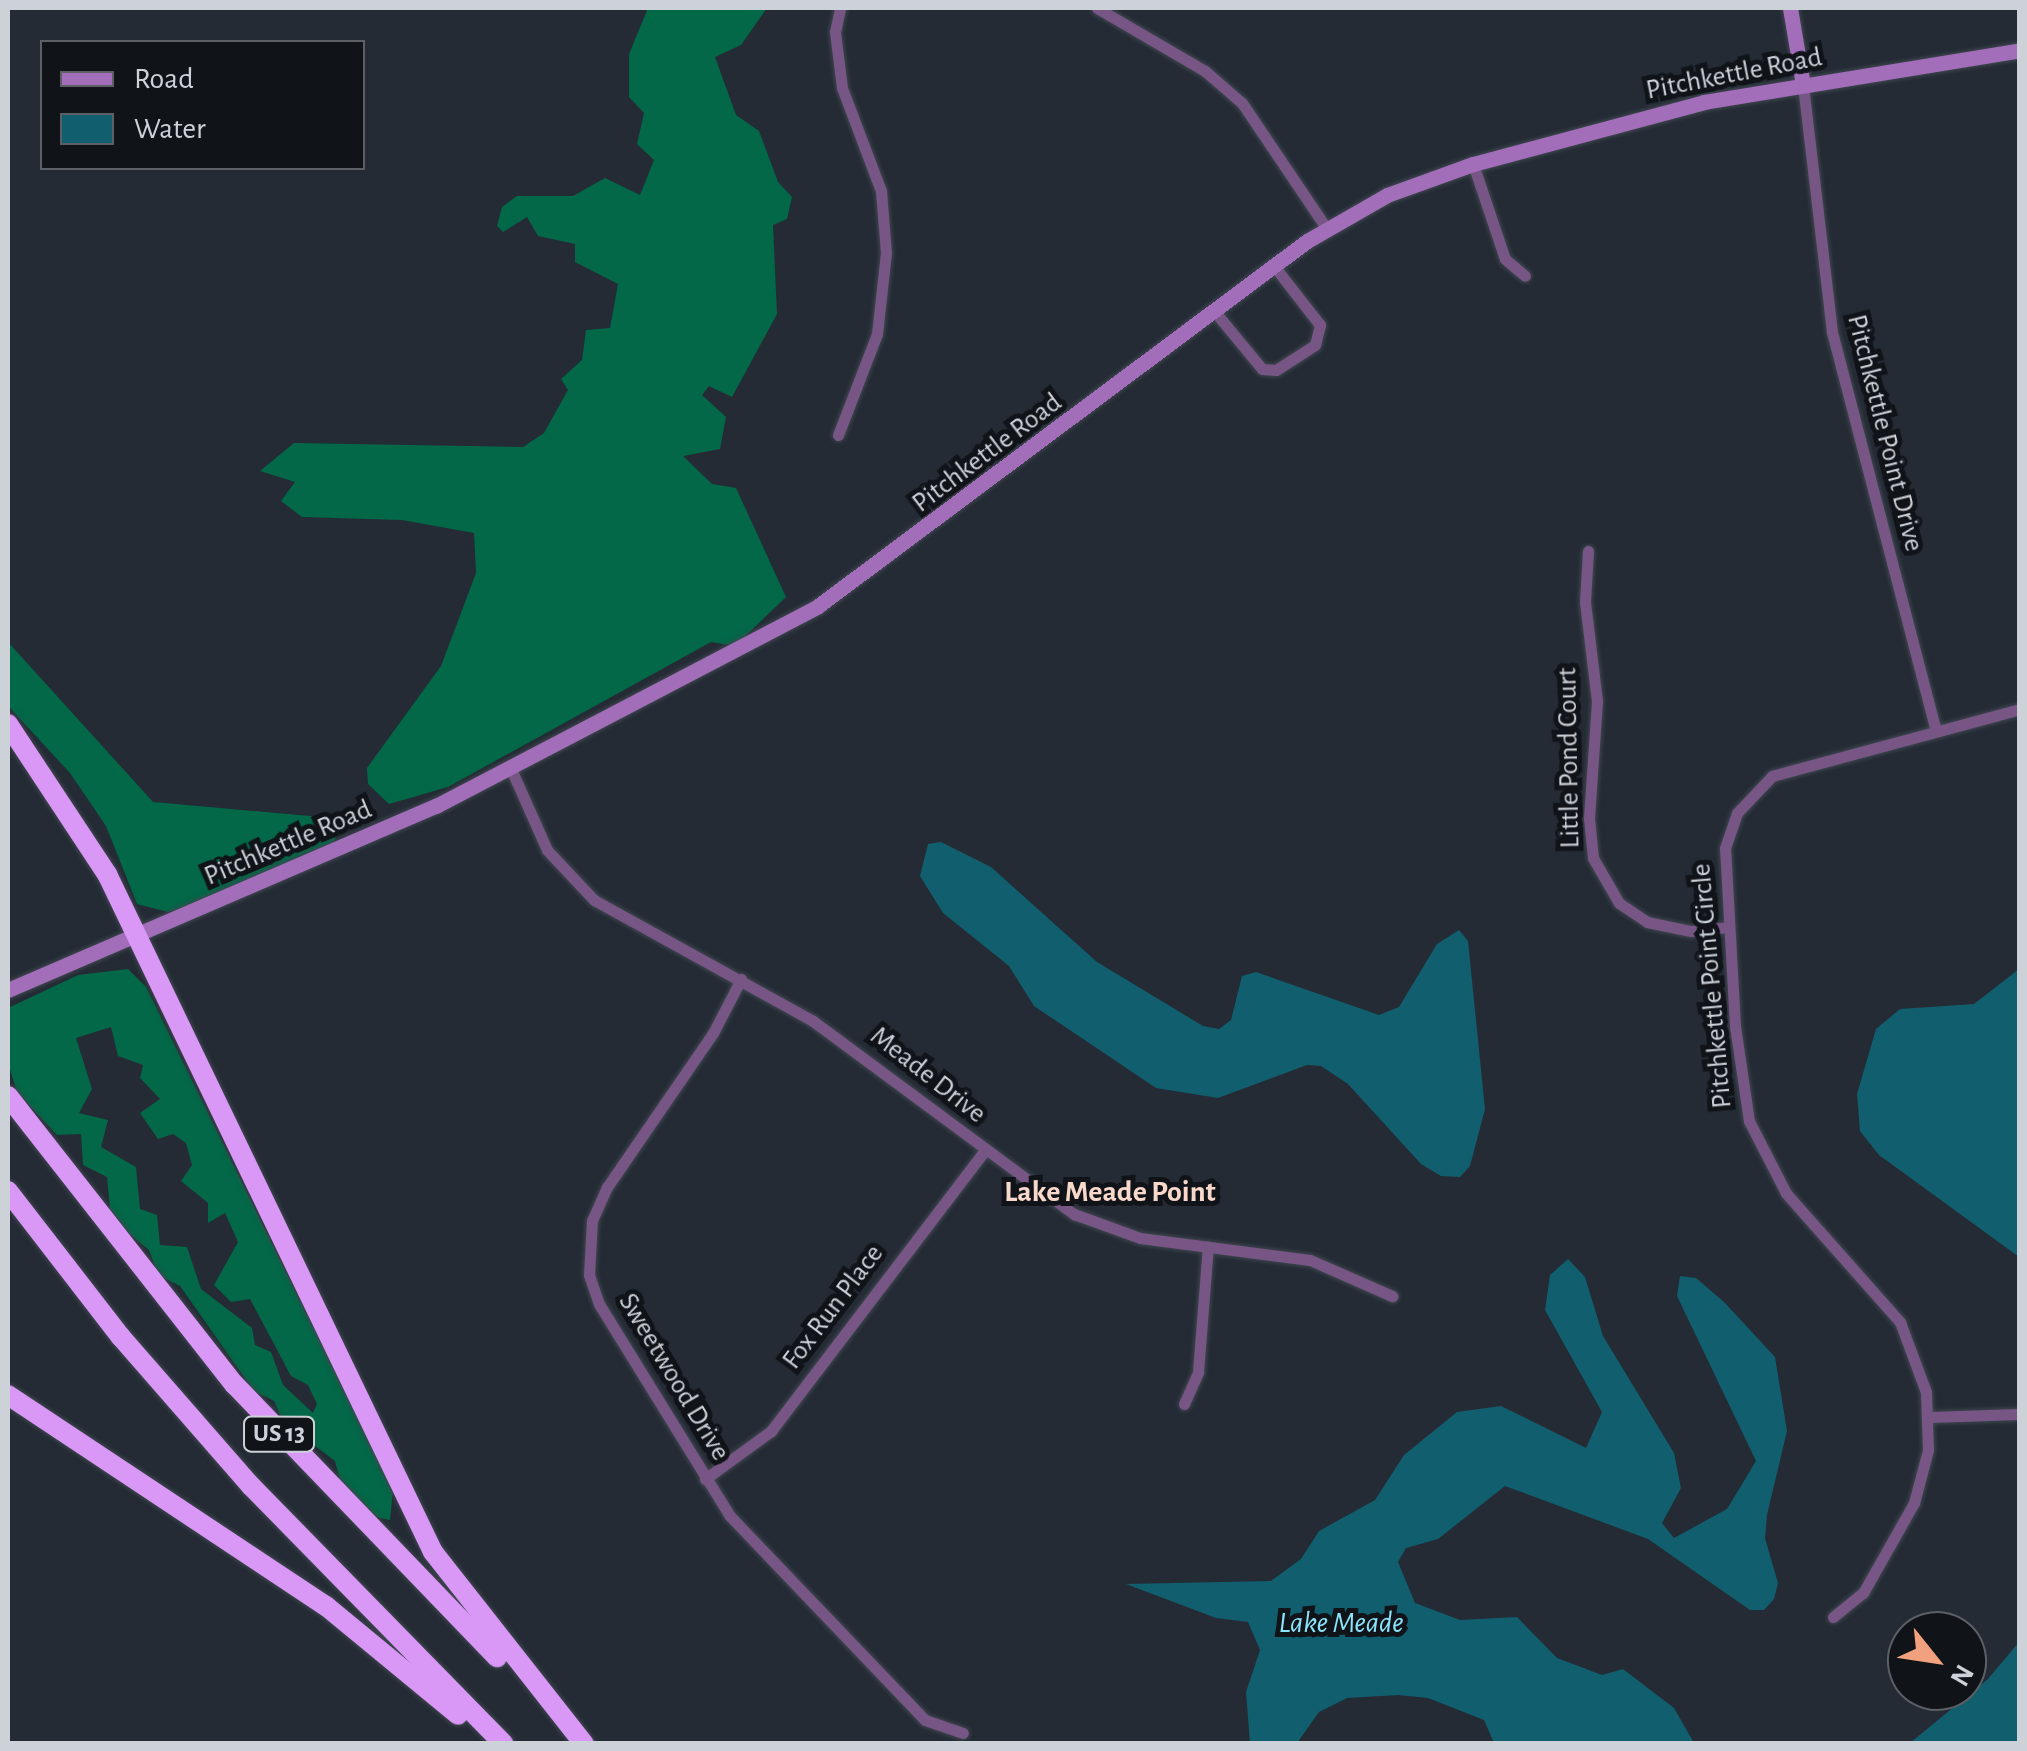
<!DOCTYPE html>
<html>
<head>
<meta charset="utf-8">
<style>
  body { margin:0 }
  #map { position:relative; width:2027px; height:1751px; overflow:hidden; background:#242b35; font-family:"Alegreya Sans",sans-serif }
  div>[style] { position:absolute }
  .forest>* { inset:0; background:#026847 }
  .water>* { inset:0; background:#115e6e }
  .roads { filter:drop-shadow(0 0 2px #3f464f) drop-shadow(0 0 2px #3f464f) }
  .street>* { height:11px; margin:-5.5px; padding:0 5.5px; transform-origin:5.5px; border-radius:5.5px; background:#775685 }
  .secondary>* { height:15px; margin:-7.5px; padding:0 7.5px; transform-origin:7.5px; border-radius:7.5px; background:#a26eb9 }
  .highway>* { height:20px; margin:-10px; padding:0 10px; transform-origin:10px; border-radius:10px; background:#d998f6 }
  span { translate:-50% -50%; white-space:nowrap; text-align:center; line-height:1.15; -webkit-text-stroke:10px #101318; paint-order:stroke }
  .shield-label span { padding:2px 8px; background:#101318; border:2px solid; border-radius:8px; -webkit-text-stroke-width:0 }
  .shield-label { font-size:25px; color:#cdd2d9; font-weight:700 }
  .street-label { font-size:28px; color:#cdd2d9 }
  .neighbourhood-label { font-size:30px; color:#f8d8ca; font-weight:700 }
  .water-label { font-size:30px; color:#8ae4fa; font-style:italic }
  .frame { position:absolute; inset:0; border:10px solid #cdd2d9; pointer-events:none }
  .legend { position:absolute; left:40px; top:40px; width:325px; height:130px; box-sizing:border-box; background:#101318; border:2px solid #5c5f65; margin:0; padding:12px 18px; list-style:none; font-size:30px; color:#cdd2d9 }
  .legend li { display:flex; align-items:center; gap:20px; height:50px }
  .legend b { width:50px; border:2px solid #5c5f65 }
  .north { position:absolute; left:1887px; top:1611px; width:100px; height:100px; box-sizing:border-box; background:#101318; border:2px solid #5c5f65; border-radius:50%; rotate:120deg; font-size:28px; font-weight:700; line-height:40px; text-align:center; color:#cdd2d9 }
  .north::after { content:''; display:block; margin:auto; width:35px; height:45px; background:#f1a17d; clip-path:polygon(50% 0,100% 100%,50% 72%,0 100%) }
</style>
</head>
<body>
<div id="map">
  <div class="forest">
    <i style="clip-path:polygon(648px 8px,767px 8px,741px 45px,715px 57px,736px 115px,759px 131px,778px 182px,792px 197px,787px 219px,773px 225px,777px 314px,732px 397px,709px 386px,702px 395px,726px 417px,720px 449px,683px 456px,712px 484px,736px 488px,786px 597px,735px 646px,711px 642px,448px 787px,389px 804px,368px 784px,367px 768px,441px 666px,476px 573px,474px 533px,402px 520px,302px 517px,281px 501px,295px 482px,260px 471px,294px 443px,523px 447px,544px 433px,568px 390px,561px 379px,582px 360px,586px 330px,610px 328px,618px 284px,575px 262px,575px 244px,538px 236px,527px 217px,503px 232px,497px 226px,502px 207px,517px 196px,573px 196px,605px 178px,640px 195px,654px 160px,637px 144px,644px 113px,629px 97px,629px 54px)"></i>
    <i style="clip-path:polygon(8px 642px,153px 802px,321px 817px,338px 833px,333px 844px,206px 903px,168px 912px,137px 904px,106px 826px,70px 773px,8px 706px)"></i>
    <i style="clip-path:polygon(evenodd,128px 969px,146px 987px,393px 1490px,390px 1520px,370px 1516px,342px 1487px,335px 1461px,283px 1422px,274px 1401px,254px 1391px,180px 1286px,158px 1275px,149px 1250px,111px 1219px,107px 1177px,83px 1165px,81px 1134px,57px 1135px,17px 1092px,8px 1063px,8px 1008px,78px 975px,128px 969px,111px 1027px,118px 1056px,143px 1065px,140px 1078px,160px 1099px,140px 1113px,158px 1139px,173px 1134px,186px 1143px,192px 1165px,181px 1181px,208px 1203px,208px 1223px,225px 1213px,238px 1242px,214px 1285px,231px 1302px,250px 1299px,291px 1376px,308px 1385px,317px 1404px,313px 1413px,283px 1385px,271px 1352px,255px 1345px,252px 1328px,201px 1289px,187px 1247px,160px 1245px,157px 1215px,140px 1209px,136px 1167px,101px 1147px,108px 1120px,79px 1113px,92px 1089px,76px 1038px,111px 1027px)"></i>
  </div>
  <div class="water">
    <i style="clip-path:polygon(941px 842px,991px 867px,1097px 962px,1203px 1026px,1219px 1029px,1231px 1020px,1242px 976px,1256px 972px,1379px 1015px,1399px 1007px,1437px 944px,1459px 930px,1468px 941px,1485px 1109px,1470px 1166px,1460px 1177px,1441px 1176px,1421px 1164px,1348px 1084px,1321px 1066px,1307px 1065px,1218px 1098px,1156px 1088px,1034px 1006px,1009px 966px,943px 913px,920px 876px,928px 844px)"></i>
    <i style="clip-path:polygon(2019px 969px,2019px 1257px,1879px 1155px,1860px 1131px,1857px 1094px,1876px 1029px,1900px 1009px,1974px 1004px)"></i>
    <i style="clip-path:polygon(1568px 1259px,1585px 1277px,1603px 1336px,1674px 1453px,1681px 1488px,1662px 1523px,1674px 1538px,1727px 1509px,1756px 1461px,1677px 1296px,1680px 1276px,1696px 1278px,1724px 1302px,1775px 1357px,1787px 1431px,1767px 1515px,1765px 1538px,1778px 1583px,1774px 1599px,1764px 1610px,1750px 1610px,1648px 1539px,1505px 1486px,1438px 1539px,1406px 1548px,1398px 1562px,1415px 1603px,1460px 1620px,1517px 1617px,1557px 1658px,1602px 1675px,1623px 1669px,1674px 1708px,1694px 1743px,1494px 1743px,1484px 1720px,1428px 1698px,1398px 1695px,1347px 1698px,1319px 1712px,1297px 1743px,1250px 1743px,1246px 1692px,1260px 1650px,1248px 1622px,1216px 1618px,1126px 1584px,1271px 1581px,1301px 1559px,1319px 1531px,1375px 1500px,1404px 1455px,1457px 1412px,1501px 1406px,1586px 1448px,1602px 1412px,1545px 1310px,1550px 1275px)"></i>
    <i style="clip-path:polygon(2019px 1642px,2019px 1743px,1910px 1743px,1988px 1679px)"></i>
  </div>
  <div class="roads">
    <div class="street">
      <i style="left:1097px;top:8px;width:125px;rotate:30.3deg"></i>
      <i style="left:1205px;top:71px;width:49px;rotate:40.9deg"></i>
      <i style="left:1242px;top:103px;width:152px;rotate:56deg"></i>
      <i style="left:1803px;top:85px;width:249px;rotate:83.3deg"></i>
      <i style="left:1832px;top:332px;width:411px;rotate:75.4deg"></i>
      <i style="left:1473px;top:164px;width:100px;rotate:71.4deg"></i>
      <i style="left:1505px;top:259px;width:26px;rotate:40deg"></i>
      <i style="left:1215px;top:312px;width:74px;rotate:50.5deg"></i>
      <i style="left:1262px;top:369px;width:14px;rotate:4deg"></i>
      <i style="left:1276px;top:370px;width:46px;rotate:-32.7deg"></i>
      <i style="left:1315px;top:345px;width:21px;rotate:-76deg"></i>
      <i style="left:1320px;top:325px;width:75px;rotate:-127.9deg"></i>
      <i style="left:838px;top:435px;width:108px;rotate:-68.9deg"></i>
      <i style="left:877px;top:334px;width:81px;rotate:-83.7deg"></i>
      <i style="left:886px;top:253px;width:62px;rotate:-94.6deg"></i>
      <i style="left:881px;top:191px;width:110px;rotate:-110.7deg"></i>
      <i style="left:842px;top:88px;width:56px;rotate:-97.1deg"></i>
      <i style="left:835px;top:32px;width:25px;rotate:-78deg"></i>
      <i style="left:1588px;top:551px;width:51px;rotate:93.4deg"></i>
      <i style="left:1585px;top:602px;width:100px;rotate:83.1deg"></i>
      <i style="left:1597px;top:701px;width:117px;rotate:93.9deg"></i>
      <i style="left:1589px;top:818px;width:40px;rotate:84.3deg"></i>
      <i style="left:1593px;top:858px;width:52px;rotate:60deg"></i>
      <i style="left:1619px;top:903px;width:34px;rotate:34deg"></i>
      <i style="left:1647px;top:922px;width:45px;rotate:11.6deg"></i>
      <i style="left:1691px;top:931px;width:37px;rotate:-6deg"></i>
      <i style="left:511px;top:769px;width:89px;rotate:66deg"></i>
      <i style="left:547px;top:850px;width:69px;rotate:46.8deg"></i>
      <i style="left:594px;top:900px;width:250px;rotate:28.9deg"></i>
      <i style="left:813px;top:1021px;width:325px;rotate:36.5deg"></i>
      <i style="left:1074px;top:1214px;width:70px;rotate:20deg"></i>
      <i style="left:1140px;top:1238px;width:171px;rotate:7.4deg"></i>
      <i style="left:1310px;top:1260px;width:90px;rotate:23.7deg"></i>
      <i style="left:741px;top:979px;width:61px;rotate:117.4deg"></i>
      <i style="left:713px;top:1033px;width:187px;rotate:124.5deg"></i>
      <i style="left:607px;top:1187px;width:36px;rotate:114deg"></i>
      <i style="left:592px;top:1220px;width:55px;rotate:93.1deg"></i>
      <i style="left:589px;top:1275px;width:31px;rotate:71deg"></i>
      <i style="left:599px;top:1304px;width:249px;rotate:58.3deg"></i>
      <i style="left:730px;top:1516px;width:282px;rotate:46.3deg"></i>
      <i style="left:925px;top:1720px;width:40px;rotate:18.9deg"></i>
      <i style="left:1184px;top:1404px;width:35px;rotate:-66deg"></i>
      <i style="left:1198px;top:1372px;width:126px;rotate:-85.5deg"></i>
      <i style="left:1929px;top:1417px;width:91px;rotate:-1.9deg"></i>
      <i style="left:705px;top:1479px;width:82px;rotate:-36deg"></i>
      <i style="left:771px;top:1431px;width:353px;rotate:-52.7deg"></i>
      <i style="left:1833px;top:1617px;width:38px;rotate:-39deg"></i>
      <i style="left:1863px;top:1593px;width:103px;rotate:-60.5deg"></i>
      <i style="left:1914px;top:1503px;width:55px;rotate:-75.2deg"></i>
      <i style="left:1928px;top:1450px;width:58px;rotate:-92deg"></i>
      <i style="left:1926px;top:1392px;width:75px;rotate:-110.4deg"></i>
      <i style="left:1900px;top:1322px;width:172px;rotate:-131.5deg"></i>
      <i style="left:1786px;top:1193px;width:81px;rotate:-117.2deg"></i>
      <i style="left:1749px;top:1121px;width:96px;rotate:-98.4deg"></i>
      <i style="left:1735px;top:1026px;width:178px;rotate:-93.2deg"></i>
      <i style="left:1725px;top:848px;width:37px;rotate:-71deg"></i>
      <i style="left:1737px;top:813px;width:51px;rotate:-46.6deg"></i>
      <i style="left:1772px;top:776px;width:257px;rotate:-15.1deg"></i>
    </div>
    <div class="secondary">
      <i style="left:1790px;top:8px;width:78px;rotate:80.4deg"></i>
      <i style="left:8px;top:990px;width:466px;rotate:-23.3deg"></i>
      <i style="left:436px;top:806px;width:431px;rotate:-27.6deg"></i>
      <i style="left:818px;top:606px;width:610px;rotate:-36.74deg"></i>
      <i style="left:1307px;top:241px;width:92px;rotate:-29.9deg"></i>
      <i style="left:1387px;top:195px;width:91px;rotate:-19.8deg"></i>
      <i style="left:1473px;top:164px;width:239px;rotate:-15deg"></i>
      <i style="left:1704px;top:102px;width:320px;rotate:-9.3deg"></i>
    </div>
    <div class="highway">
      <i style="left:8px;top:724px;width:180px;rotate:56.6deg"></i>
      <i style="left:107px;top:874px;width:752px;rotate:64.32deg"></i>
      <i style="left:433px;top:1552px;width:244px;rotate:51.8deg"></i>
      <i style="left:8px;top:1096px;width:367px;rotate:51.9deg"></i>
      <i style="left:235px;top:1385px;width:378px;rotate:46.1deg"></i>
      <i style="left:8px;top:1191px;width:185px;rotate:52.3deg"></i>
      <i style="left:121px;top:1337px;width:198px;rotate:48.9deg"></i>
      <i style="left:251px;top:1486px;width:361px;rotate:45.6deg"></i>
      <i style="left:8px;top:1395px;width:382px;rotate:33.6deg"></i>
      <i style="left:326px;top:1606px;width:171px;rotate:39.5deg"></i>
    </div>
  </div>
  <div class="shield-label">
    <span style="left:279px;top:1434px">US 13</span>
  </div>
  <div class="street-label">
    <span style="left:1734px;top:74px;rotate:-11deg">Pitchkettle Road</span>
    <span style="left:1885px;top:433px;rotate:76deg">Pitchkettle Point Drive</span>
    <span style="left:987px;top:453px;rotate:-37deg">Pitchkettle Road</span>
    <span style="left:1569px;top:758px;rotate:-91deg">Little Pond Court</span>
    <span style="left:288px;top:843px;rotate:-23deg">Pitchkettle Road</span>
    <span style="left:1712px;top:986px;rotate:-95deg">Pitchkettle Point Circle</span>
    <span style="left:928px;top:1075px;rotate:38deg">Meade Drive</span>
    <span style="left:833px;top:1307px;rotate:-53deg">Fox Run Place</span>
    <span style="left:674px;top:1377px;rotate:59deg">Sweetwood Drive</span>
  </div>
  <div class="neighbourhood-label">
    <span style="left:1110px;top:1192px">Lake Meade Point</span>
  </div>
  <div class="water-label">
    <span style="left:1341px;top:1623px">Lake Meade</span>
  </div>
  <div class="frame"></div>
  <ul class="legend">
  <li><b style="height:12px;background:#a26eb9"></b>Road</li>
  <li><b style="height:28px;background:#115e6e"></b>Water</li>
  </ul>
  <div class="north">N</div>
</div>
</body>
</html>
